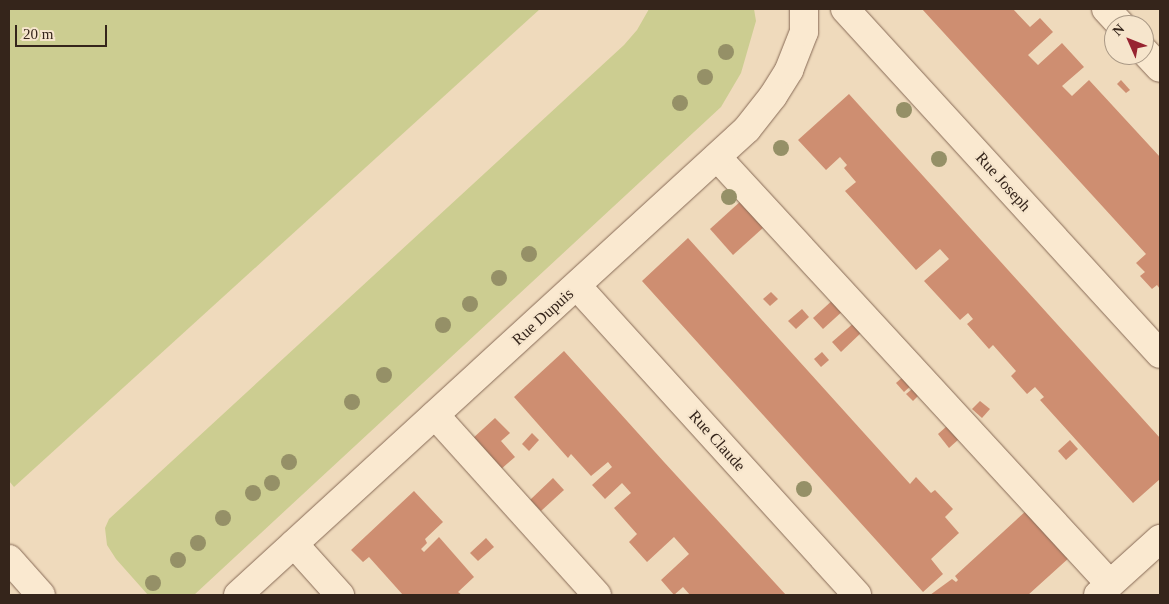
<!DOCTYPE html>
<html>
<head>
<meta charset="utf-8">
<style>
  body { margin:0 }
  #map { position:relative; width:1169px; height:604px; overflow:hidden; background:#efdabc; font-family:Georgia,serif }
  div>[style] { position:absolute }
  .green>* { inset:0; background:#cccd91 }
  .building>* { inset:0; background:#ce8e71 }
  .roads { filter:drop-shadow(0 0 1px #876a56) drop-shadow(0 0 1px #876a56) }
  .minor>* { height:28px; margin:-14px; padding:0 14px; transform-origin:14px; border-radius:14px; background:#fae9d0 }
  .trees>* { width:16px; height:16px; margin:-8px; border-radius:50%; background:#959067 }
  span { translate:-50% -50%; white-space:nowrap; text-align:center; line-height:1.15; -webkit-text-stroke:4px #f6e5cc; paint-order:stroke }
  .street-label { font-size:16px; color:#35251b }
  .frame { position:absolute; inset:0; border:10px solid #35251b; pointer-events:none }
  .north { position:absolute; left:1104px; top:15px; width:50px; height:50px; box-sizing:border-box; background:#f6e5cc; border:1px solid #a99885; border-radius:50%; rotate:314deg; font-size:14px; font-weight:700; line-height:20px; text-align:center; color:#35251b }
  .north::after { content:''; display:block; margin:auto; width:18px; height:22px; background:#972431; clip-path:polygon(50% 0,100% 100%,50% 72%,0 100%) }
  .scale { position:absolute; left:15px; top:25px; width:92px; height:22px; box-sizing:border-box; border:2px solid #35251b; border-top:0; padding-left:6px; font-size:15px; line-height:18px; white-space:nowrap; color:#35251b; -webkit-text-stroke:4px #f6e5cc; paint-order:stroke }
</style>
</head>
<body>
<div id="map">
  <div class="green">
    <i style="clip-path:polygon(9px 9px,540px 9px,14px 487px,9px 481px)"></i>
    <i style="clip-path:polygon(649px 9px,754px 9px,756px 21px,741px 73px,721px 107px,194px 595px,148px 595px,116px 559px,107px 545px,105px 528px,109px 519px,624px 45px,637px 30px)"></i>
  </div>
  <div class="building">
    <i style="clip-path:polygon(922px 9px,1013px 9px,1030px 27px,1040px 18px,1053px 32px,1028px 55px,1038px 65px,1062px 43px,1084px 67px,1062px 86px,1072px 96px,1089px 80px,1160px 157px,1160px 289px,1157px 285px,1152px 289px,1140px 276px,1145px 272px,1136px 263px,1146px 254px)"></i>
    <i style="clip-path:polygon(1121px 80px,1130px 90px,1126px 93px,1117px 84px)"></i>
    <i style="clip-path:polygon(849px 94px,1160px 438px,1160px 479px,1133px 503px,1040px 400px,1044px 397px,1035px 387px,1027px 394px,1011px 376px,1016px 371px,993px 345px,989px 349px,967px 324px,973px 319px,968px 313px,960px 320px,924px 281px,949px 259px,940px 249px,916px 270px,845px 191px,856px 182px,844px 168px,847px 165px,840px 157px,826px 170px,798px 140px)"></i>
    <i style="clip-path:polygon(742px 200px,765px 226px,733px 255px,710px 229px)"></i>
    <i style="clip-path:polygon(688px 238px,910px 484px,916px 477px,931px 493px,935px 490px,953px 509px,945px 517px,959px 533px,931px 559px,943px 574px,923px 592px,642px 281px)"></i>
    <i style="clip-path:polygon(771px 292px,778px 299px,770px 306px,763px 299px)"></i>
    <i style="clip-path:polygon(835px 298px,845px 309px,823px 329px,813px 318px)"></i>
    <i style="clip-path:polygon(802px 309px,809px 317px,796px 329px,788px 321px)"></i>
    <i style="clip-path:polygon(855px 322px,863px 331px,841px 352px,832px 342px)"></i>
    <i style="clip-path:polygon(564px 351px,664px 462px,786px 595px,690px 595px,683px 587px,674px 595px,661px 580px,689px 554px,674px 537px,647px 562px,629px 542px,637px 534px,614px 508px,631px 493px,622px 483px,605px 499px,592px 485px,612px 467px,608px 462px,591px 476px,571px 454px,568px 458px,514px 397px)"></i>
    <i style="clip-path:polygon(822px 352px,829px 360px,821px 367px,814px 359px)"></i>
    <i style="clip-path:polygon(905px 375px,913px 384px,904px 392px,896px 383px)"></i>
    <i style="clip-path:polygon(917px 385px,922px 392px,913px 401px,906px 394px)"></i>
    <i style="clip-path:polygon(980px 401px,990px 409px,982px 418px,972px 409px)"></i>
    <i style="clip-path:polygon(495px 418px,510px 433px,501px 441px,515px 457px,500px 470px,472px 439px)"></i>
    <i style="clip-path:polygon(947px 426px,959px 439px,949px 448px,938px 434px)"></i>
    <i style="clip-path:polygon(532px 433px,539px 440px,529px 451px,522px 444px)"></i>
    <i style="clip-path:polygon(1070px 440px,1078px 449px,1066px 460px,1058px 451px)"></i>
    <i style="clip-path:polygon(553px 478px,564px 490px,541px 511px,530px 500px)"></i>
    <i style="clip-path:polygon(414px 491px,443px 522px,425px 539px,427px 543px,421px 549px,424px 552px,439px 537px,474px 577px,458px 592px,462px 595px,403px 595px,369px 557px,363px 562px,351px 550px)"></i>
    <i style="clip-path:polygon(1027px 510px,1070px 557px,1028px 595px,930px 595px,952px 579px,956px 582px,958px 580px,955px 576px)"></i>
    <i style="clip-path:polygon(486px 538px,494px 547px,478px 561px,470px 553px)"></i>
  </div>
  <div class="roads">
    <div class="minor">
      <i style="left:845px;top:9px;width:467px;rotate:47.6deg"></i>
      <i style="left:1106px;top:9px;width:22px;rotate:47deg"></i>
      <i style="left:1144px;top:51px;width:23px;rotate:47deg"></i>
      <i style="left:717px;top:157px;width:580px;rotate:47.37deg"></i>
      <i style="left:577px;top:286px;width:417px;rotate:47.8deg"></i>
      <i style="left:435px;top:415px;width:242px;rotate:48deg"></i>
      <i style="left:294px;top:544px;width:69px;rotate:48deg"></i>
      <i style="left:9px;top:559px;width:48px;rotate:48.4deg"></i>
      <i style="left:238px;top:595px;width:690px;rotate:-42.47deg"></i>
      <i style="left:747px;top:129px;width:42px;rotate:-51.8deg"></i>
      <i style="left:773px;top:96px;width:31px;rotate:-58deg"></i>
      <i style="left:789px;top:70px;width:41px;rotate:-68.5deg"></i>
      <i style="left:804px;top:32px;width:23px;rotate:-90deg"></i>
      <i style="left:1098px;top:595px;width:84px;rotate:-42.1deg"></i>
    </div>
  </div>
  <div class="trees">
    <i style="left:726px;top:52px"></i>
    <i style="left:705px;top:77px"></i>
    <i style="left:680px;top:103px"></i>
    <i style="left:904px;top:110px"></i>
    <i style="left:781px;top:148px"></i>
    <i style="left:939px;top:159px"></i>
    <i style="left:729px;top:197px"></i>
    <i style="left:529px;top:254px"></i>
    <i style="left:499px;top:278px"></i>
    <i style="left:470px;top:304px"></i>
    <i style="left:443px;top:325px"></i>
    <i style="left:384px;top:375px"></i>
    <i style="left:352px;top:402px"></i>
    <i style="left:289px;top:462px"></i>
    <i style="left:272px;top:483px"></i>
    <i style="left:804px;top:489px"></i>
    <i style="left:253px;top:493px"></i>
    <i style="left:223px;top:518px"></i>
    <i style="left:198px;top:543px"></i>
    <i style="left:178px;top:560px"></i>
    <i style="left:153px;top:583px"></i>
  </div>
  <div class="street-label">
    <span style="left:1003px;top:182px;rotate:48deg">Rue Joseph</span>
    <span style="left:543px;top:317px;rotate:-42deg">Rue Dupuis</span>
    <span style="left:717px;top:441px;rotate:48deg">Rue Claude</span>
  </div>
  <div class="frame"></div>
  <div class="north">N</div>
  <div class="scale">20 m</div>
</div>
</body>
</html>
